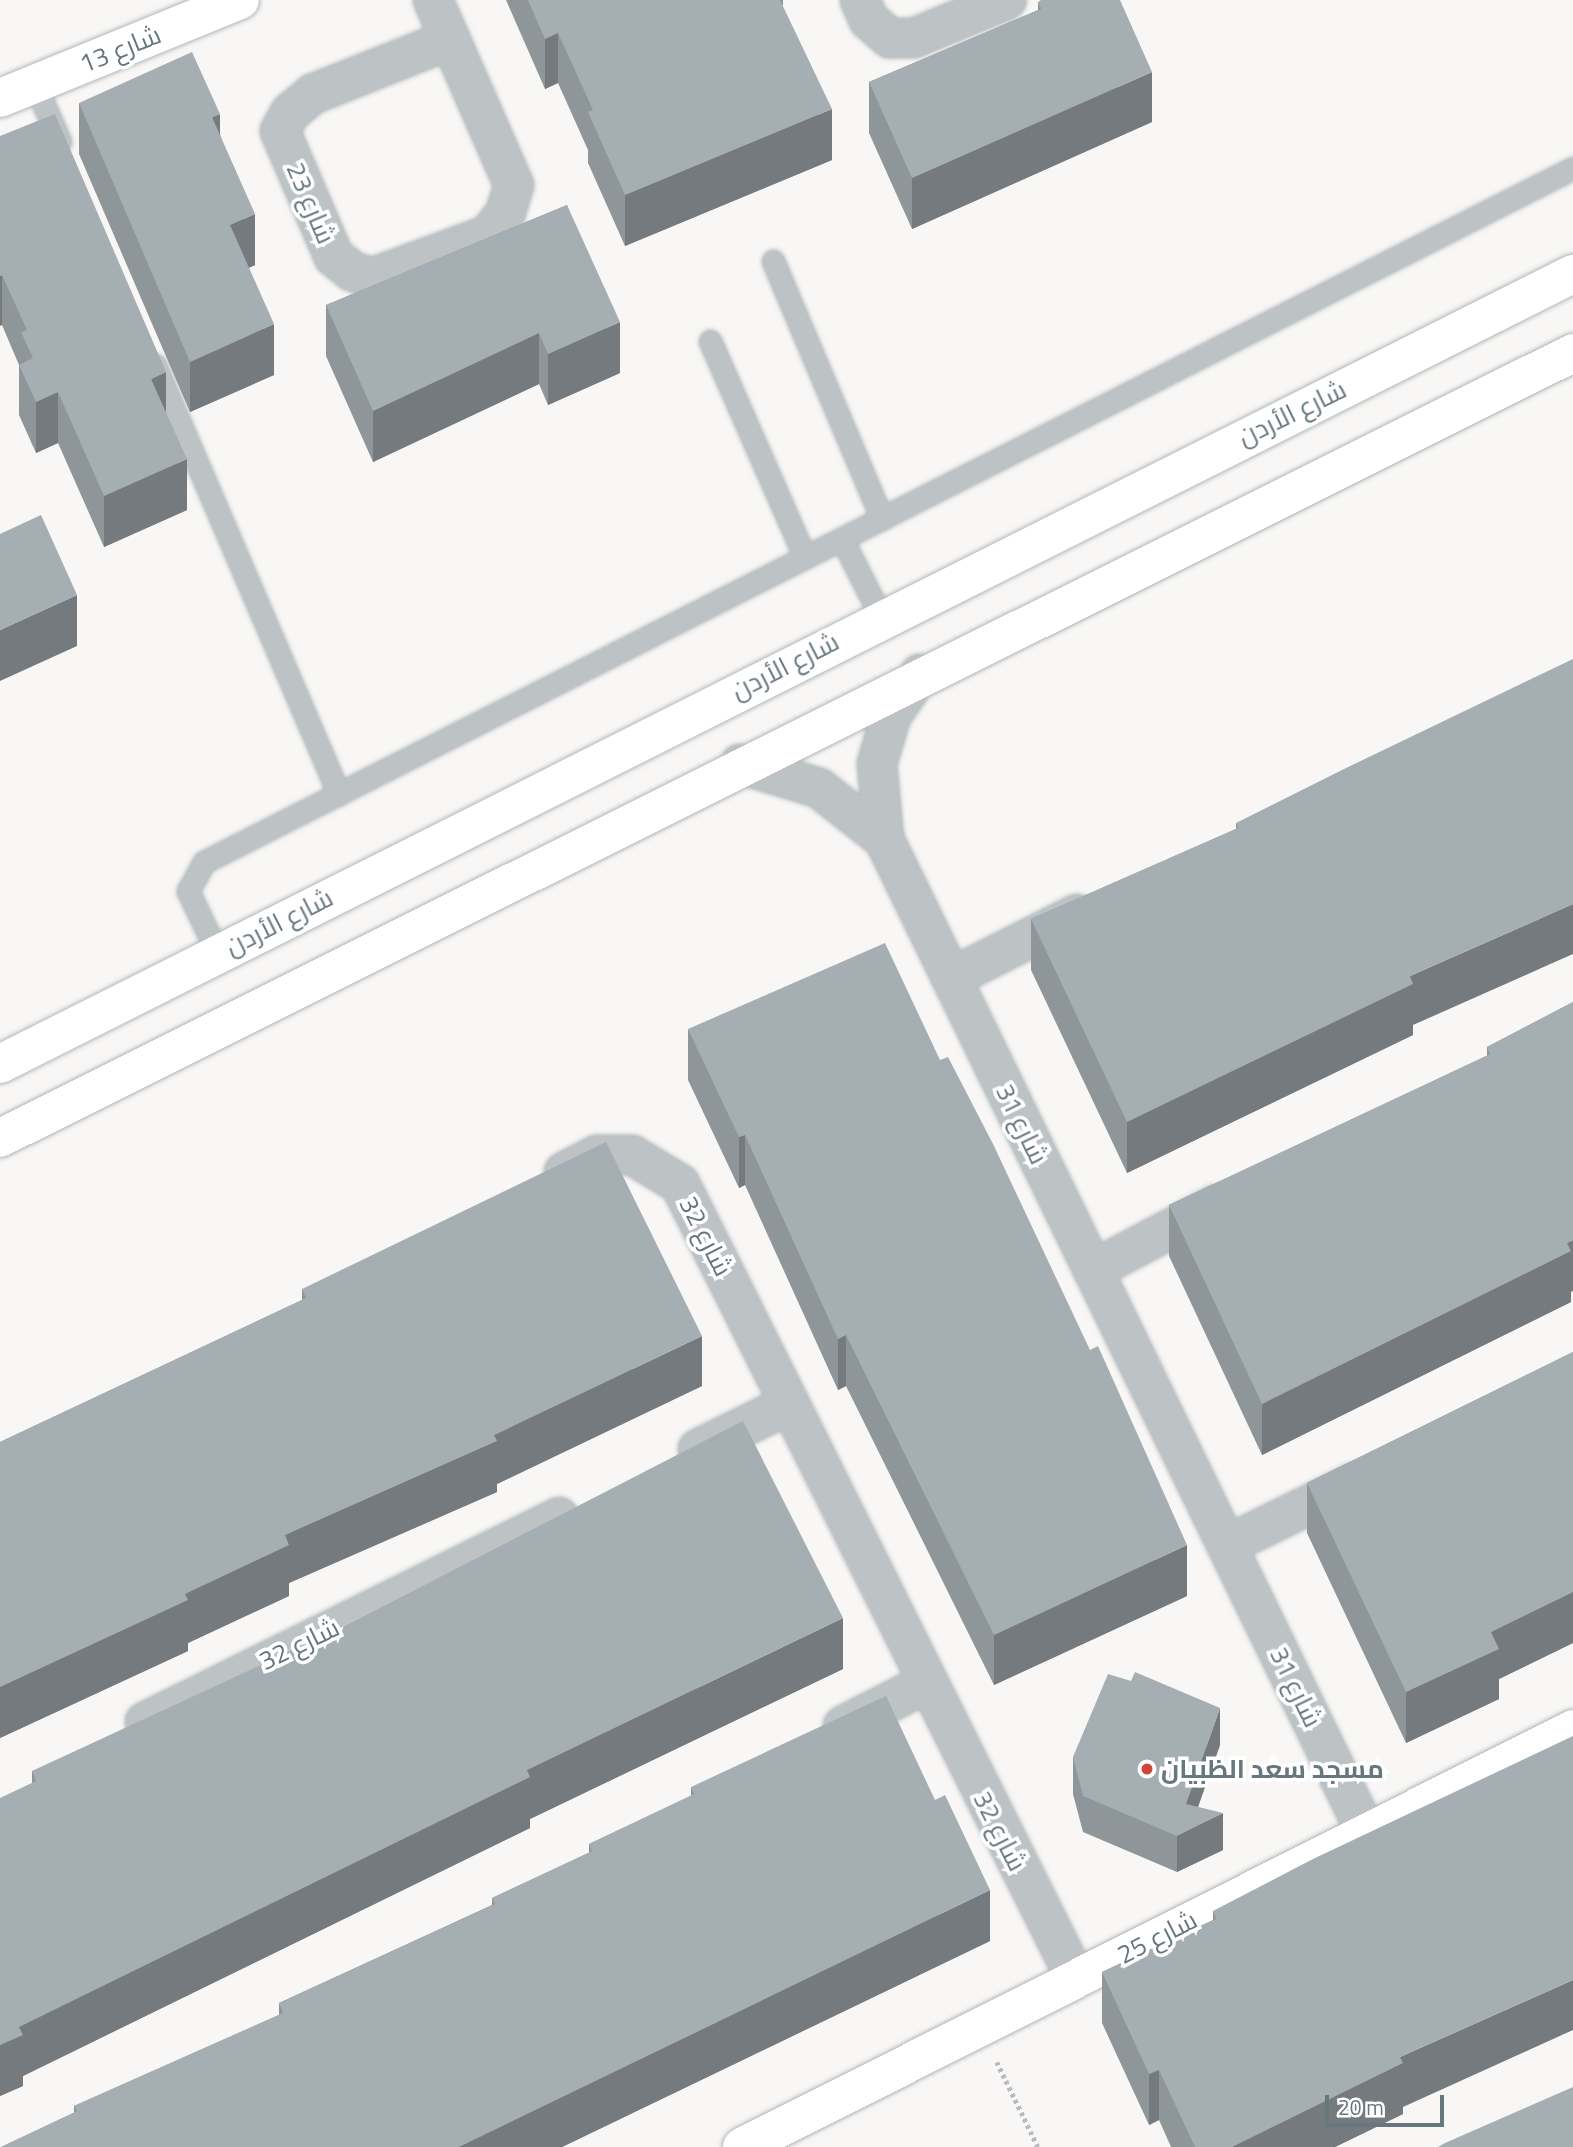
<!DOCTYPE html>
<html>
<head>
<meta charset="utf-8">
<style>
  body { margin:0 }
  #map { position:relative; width:1573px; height:2147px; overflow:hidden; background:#f8f7f5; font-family:"Titillium Web",Cairo,sans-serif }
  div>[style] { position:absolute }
  .path>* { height:4.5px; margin-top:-2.25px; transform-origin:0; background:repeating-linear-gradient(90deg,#b8bcbe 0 3.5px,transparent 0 7px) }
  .roads { filter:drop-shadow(0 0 2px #b0b7ba) drop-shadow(0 0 2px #b0b7ba) }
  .lane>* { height:21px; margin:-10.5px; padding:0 10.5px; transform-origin:10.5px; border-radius:10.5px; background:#bdc3c5 }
  .street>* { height:38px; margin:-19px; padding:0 19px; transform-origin:19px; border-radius:19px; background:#bdc3c5 }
  .secondary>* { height:38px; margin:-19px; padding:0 19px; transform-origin:19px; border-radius:19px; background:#fff }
  .wall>* { inset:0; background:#8e9699 }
  .shaded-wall>* { inset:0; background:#747a7d }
  .building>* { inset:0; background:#a5aeb2 }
  .dots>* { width:19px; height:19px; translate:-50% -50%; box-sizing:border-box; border:4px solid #fff; border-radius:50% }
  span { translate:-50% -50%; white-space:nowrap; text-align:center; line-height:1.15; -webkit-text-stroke:7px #fff; paint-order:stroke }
  .street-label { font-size:26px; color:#66777d }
  .poi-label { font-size:26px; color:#66777d; font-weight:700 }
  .left { translate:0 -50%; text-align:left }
  .scale { position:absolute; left:1325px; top:2095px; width:119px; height:32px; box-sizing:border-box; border:4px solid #66777d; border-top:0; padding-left:9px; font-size:21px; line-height:24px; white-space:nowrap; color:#66777d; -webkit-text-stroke:5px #fff; paint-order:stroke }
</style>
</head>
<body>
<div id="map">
  <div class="path">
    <i style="left:997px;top:2062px;width:94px;rotate:64.2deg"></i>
  </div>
  <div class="roads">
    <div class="lane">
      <i style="left:35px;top:84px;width:63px;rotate:66.7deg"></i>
      <i style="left:773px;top:261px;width:280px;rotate:67.1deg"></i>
      <i style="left:710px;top:341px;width:236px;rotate:66.3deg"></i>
      <i style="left:155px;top:365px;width:467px;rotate:66.8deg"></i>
      <i style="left:842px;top:539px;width:87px;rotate:63.4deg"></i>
      <i style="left:218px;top:954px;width:70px;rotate:-115.5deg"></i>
      <i style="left:188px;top:891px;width:33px;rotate:-61deg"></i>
      <i style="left:204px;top:862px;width:1535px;rotate:-26.88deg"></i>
    </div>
    <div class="street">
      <i style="left:433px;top:0;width:202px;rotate:66.4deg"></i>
      <i style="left:514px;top:185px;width:28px;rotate:107deg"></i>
      <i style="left:506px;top:212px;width:29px;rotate:128deg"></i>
      <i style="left:488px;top:235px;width:124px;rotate:159.7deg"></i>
      <i style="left:372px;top:278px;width:21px;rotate:-161deg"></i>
      <i style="left:352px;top:271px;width:23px;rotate:-142deg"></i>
      <i style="left:334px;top:257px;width:137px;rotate:-113.2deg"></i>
      <i style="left:280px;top:131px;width:21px;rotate:-61deg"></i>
      <i style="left:290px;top:113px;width:30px;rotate:-40deg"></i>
      <i style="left:313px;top:94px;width:146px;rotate:-21.7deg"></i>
      <i style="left:860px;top:0;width:22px;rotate:66deg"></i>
      <i style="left:869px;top:20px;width:28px;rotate:41deg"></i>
      <i style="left:890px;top:38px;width:24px"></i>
      <i style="left:914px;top:38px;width:100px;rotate:-22.4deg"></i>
      <i style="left:920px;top:674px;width:51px;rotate:124.6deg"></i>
      <i style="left:891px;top:716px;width:50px;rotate:106.3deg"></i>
      <i style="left:877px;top:764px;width:75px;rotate:84.7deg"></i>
      <i style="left:884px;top:839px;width:1102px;rotate:64.11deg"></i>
      <i style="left:740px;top:764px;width:83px;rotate:16.9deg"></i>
      <i style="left:819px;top:788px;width:83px;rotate:38.1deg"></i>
      <i style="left:951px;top:978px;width:141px;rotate:-26.9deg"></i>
      <i style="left:564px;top:1172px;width:37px;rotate:-27deg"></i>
      <i style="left:597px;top:1155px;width:35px"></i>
      <i style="left:632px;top:1155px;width:56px;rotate:31.1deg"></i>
      <i style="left:680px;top:1184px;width:888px;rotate:63.52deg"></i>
      <i style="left:1093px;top:1270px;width:139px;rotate:-27.9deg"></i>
      <i style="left:698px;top:1449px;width:102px;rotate:-26.1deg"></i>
      <i style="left:1227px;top:1545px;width:141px;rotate:-26deg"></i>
      <i style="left:145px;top:1722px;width:462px;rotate:-26.3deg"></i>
      <i style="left:843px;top:1726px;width:92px;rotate:-27.1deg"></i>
    </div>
    <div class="secondary">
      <i style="left:0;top:98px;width:259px;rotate:-22.2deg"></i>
      <i style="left:0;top:1064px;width:1760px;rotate:-26.67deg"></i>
      <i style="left:0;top:1138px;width:1758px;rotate:-26.52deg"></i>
      <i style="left:742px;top:2147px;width:930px;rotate:-26.7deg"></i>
    </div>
  </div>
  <div class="wall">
    <i style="clip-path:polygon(506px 0,783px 0,783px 7px,832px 160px,625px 246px,588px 163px,588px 150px,558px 83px,545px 89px)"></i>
    <i style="clip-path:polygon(1038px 2px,1152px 122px,912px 229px,869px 133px,869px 82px,1038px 10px)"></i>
    <i style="clip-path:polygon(79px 103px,220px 134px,255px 265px,249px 268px,274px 375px,190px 412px,79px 154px)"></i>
    <i style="clip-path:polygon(0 136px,166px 412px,187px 510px,104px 547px,58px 443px,36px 453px,19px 415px,19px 365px,2px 325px)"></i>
    <i style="clip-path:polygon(567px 205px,620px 373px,548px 405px,539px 384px,373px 462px,326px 356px,326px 305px)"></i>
    <i style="clip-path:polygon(1236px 823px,1413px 1025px,1413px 1035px,1127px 1173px,1031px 970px,1031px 919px,1236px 829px)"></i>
    <i style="clip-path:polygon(1573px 1002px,1571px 1302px,1262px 1455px,1169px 1256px,1169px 1205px,1487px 1056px,1487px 1047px)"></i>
    <i style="clip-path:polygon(688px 1029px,1187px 1596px,994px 1685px,846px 1386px,838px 1390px,745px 1185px,739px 1188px,688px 1080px)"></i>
    <i style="clip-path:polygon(302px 1289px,702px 1386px,497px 1484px,497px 1492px,289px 1583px,289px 1596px,188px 1643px,188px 1651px,0 1738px,0 1442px,302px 1300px)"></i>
    <i style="clip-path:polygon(1573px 1352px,1573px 1643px,1499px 1679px,1499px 1699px,1406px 1743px,1307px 1533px,1307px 1483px)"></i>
    <i style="clip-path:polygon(843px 1669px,530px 1819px,530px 1828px,23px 2076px,23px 2086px,0 2096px,32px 1783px,32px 1771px)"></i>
    <i style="clip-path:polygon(1220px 1745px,1198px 1807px,1223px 1850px,1177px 1872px,1083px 1832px,1073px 1794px,1073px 1757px)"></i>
    <i style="clip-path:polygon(691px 1787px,990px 1941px,562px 2147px,1px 2147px,74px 2113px,74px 2106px,279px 2015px,279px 2003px,492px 1905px,492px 1898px,589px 1853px,589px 1844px,691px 1796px)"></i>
    <i style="clip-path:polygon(1213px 1911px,1403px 2107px,1403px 2114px,1335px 2147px,1171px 2147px,1159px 2120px,1149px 2125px,1102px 2023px,1102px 1972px,1213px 1920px)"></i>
  </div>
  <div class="shaded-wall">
    <i style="clip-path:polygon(558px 33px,558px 83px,545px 89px,545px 39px)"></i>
    <i style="clip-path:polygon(1152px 72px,1152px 122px,912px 229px,912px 178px)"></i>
    <i style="clip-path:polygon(832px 109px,832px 160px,625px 246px,625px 195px)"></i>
    <i style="clip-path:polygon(220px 114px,220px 165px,212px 117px)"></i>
    <i style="clip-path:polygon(255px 214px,255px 265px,230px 276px,230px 225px)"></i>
    <i style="clip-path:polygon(2px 275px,2px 325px,0 326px,0 276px)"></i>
    <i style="clip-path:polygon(620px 322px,620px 373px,548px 405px,548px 354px)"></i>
    <i style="clip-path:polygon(274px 324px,274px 375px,190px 412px,190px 362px)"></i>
    <i style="clip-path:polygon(539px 333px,539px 384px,373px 462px,373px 411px)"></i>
    <i style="clip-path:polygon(166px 372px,166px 423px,151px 379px)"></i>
    <i style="clip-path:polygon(58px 392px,58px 443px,36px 453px,36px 402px)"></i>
    <i style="clip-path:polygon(187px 459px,187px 510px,104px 547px,104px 496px)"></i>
    <i style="clip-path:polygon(77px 595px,77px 646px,0 681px,0 630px)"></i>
    <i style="clip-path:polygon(1573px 904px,1573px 954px,1413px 1025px,1413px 1035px,1127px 1173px,1127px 1122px,1410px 976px)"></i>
    <i style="clip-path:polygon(745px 1135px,745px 1185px,739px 1188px,739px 1137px)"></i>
    <i style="clip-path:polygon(1573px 1240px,1573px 1291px,1571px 1292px,1571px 1302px,1262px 1455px,1262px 1404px)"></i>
    <i style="clip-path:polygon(846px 1335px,846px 1386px,838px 1390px,838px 1339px)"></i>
    <i style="clip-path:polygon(702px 1336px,702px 1386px,497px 1484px,497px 1492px,289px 1583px,289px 1596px,188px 1643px,188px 1651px,0 1738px,0 1687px,185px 1594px,285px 1535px)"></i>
    <i style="clip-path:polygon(1187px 1545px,1187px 1596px,994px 1685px,994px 1635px)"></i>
    <i style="clip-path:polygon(1573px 1592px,1573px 1643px,1499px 1679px,1499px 1699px,1406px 1743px,1406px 1692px,1491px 1632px)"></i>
    <i style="clip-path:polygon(843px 1618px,843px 1669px,530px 1819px,530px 1828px,23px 2076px,23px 2086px,0 2096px,0 2045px,19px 2027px,527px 1770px)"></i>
    <i style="clip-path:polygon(1220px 1708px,1220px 1745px,1190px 1829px,1223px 1813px,1223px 1850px,1177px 1872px,1177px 1836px,1186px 1804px)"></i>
    <i style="clip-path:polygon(990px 1890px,990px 1941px,562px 2147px,458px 2147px)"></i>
    <i style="clip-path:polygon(1573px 1980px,1573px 2030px,1403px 2107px,1403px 2114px,1335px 2147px,1232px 2147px,1400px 2057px)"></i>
    <i style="clip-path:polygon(1159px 2070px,1159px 2120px,1149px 2125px,1149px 2074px)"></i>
  </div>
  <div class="building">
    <i style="clip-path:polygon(528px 0,780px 0,832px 109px,625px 195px,588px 112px,593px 110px,558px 33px,545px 39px)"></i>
    <i style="clip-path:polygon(1041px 0,1120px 0,1152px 72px,912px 178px,869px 82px,1041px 9px,1038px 2px)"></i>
    <i style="clip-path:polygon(192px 52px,220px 114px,212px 117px,255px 214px,230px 225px,274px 324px,190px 362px,79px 103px)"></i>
    <i style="clip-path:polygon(55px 114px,166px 372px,151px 379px,187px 459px,104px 496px,58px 392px,36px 402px,19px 365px,33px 358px,21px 332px,27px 330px,2px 275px,0 276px,0 136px)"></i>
    <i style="clip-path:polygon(567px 205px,620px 322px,548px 354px,539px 333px,373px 411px,326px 305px)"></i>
    <i style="clip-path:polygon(41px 515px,77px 595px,0 630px,0 534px)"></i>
    <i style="clip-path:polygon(1573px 659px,1573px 904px,1410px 976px,1413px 984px,1127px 1122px,1031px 919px,1238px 828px,1236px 823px,1344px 769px)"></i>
    <i style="clip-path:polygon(885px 943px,940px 1060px,948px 1057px,993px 1144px,1090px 1350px,1098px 1346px,1187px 1545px,994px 1635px,846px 1335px,838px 1339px,745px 1135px,739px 1137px,688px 1029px)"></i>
    <i style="clip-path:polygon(1573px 1002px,1573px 1240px,1567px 1243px,1571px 1251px,1262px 1404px,1169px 1205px,1490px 1054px,1487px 1047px)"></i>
    <i style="clip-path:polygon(606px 1142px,702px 1336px,494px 1435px,497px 1441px,285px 1535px,289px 1545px,185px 1594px,188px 1600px,0 1687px,0 1442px,306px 1298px,302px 1289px)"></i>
    <i style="clip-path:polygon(1573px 1352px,1573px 1592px,1491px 1632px,1499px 1649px,1406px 1692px,1307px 1483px)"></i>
    <i style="clip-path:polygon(743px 1421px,843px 1618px,527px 1770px,530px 1777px,19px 2027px,23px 2035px,0 2045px,0 1798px,36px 1781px,32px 1771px,347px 1625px)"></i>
    <i style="clip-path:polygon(1135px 1672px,1220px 1708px,1186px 1804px,1223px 1813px,1177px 1836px,1083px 1796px,1073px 1757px,1108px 1674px,1131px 1681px)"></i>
    <i style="clip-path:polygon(886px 1696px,935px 1800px,945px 1795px,990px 1890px,459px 2147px,1px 2147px,77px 2111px,74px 2106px,283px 2013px,279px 2003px,495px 1904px,492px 1898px,592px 1851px,589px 1844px,694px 1794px,691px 1787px)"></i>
    <i style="clip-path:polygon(1573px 1736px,1573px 1980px,1400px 2057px,1403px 2063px,1232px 2147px,1195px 2147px,1159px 2070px,1149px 2074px,1102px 1972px,1216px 1919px,1213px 1911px,1313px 1859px)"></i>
    <i style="clip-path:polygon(1573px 2087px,1573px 2147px,1438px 2147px,1445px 2143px)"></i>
  </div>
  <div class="dots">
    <i style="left:1147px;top:1769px;background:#d1453c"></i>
  </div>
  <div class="street-label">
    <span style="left:120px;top:49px;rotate:-22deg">شارع 13</span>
    <span style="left:311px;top:203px;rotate:67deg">23 شارع</span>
    <span style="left:1292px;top:413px;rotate:-26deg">شارع الأردن</span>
    <span style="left:785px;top:666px;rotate:-27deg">شارع الأردن</span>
    <span style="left:279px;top:922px;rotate:-27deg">شارع الأردن</span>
    <span style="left:1022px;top:1124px;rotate:64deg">شارع 31</span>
    <span style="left:706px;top:1236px;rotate:63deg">شارع 32</span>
    <span style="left:299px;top:1644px;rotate:-26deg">شارع 32</span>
    <span style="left:1296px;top:1687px;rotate:64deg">شارع 31</span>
    <span style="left:1000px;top:1831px;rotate:63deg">شارع 32</span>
    <span style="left:1157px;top:1937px;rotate:-27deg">شارع 25</span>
  </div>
  <div class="poi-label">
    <span class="left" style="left:1161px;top:1769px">مسجد سعد الظبيان</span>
  </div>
  <div class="scale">20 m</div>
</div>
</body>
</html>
